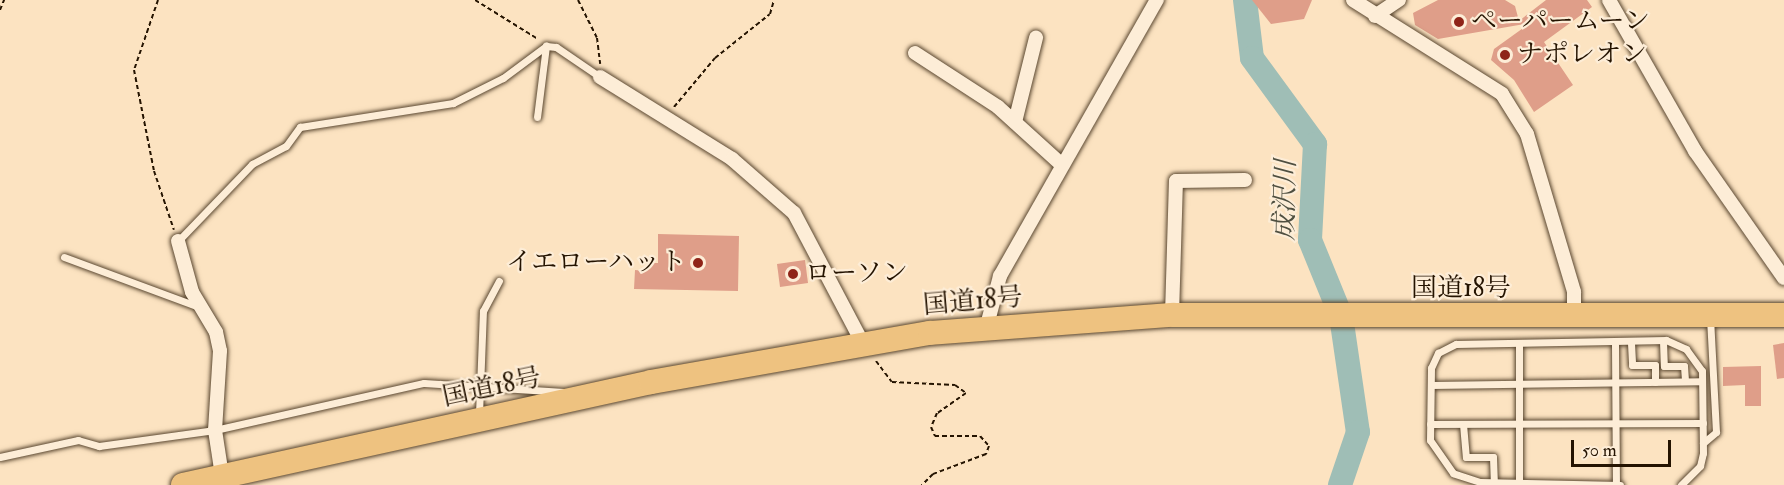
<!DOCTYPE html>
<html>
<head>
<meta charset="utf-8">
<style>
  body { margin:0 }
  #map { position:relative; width:1784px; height:485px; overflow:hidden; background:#fce3c1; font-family:"IM FELL Double Pica","Noto Serif JP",serif }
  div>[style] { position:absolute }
  .river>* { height:24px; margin:-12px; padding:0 12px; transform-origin:12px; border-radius:12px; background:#9fbeb6 }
  .building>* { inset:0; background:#df9e89 }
  .path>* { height:2px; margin-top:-1px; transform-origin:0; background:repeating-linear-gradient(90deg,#241300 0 4.5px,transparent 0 7.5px) }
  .roads { filter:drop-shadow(0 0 2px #5a4730) drop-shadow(0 0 2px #5a4730) }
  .lane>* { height:7px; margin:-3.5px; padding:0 3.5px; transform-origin:3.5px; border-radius:3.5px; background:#fdedd7 }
  .street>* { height:14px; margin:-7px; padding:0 7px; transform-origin:7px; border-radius:7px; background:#fdedd7 }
  .highway>* { height:24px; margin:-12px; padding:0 12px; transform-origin:12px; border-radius:12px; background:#eec280 }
  .dots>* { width:16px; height:16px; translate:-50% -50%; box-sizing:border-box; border:3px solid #fdedd7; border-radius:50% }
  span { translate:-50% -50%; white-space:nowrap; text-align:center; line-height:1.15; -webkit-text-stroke:4.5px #fdedd7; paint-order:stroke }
  .poi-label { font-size:26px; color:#241300 }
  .left { translate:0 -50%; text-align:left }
  .right { translate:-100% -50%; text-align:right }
  .street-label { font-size:26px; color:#241300 }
  .water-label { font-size:27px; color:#4f4f40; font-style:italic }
  .scale { position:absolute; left:1571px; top:440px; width:100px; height:27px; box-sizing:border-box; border:3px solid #241300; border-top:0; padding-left:8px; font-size:18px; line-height:21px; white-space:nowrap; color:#241300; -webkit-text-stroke:4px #fdedd7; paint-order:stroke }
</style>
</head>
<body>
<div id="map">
  <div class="river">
    <i style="left:1245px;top:0;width:58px;rotate:83.1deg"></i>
    <i style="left:1252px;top:58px;width:107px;rotate:53.8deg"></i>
    <i style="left:1315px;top:144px;width:96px;rotate:93deg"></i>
    <i style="left:1310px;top:240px;width:82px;rotate:67.8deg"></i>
    <i style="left:1341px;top:316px;width:117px;rotate:81.7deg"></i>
    <i style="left:1358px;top:432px;width:56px;rotate:108.8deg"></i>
  </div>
  <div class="building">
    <i style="clip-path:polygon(1252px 0,1312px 0,1304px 19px,1271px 24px)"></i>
    <i style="clip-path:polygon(1438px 0,1505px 0,1515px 6px,1519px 21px,1546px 0,1587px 0,1592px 7px,1544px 42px,1573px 85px,1534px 112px,1514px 80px,1491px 60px,1494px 49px,1530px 23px,1438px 39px,1415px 25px,1413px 13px)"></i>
    <i style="clip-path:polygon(658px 234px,739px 236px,738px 291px,634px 289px,635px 270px,646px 271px,647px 263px,658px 263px)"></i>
    <i style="clip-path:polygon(805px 260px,808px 283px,780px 287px,777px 264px)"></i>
    <i style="clip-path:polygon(1784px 343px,1784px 378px,1777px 379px,1773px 345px)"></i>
    <i style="clip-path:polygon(1761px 366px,1761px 406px,1745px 406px,1745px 385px,1723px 386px,1723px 367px)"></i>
  </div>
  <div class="path">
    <i style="left:158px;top:0;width:74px;rotate:108.9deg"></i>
    <i style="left:134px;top:70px;width:103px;rotate:78.8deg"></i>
    <i style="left:154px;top:171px;width:62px;rotate:71.3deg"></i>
    <i style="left:475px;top:0;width:74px;rotate:31.8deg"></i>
    <i style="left:578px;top:0;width:42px;rotate:63.4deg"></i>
    <i style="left:597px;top:38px;width:26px;rotate:83deg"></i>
    <i style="left:0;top:10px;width:11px;rotate:-68deg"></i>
    <i style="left:674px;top:107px;width:64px;rotate:-50.1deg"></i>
    <i style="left:715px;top:58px;width:70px;rotate:-38.7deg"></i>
    <i style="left:770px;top:14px;width:15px;rotate:-74deg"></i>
    <i style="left:876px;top:361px;width:26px;rotate:53deg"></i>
    <i style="left:892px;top:382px;width:63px;rotate:2.7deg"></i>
    <i style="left:955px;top:385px;width:14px;rotate:36deg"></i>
    <i style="left:966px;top:393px;width:35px;rotate:145deg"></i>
    <i style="left:937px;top:413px;width:15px;rotate:113deg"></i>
    <i style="left:931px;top:427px;width:10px;rotate:66deg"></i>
    <i style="left:935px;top:436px;width:45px"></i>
    <i style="left:980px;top:436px;width:13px;rotate:48deg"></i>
    <i style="left:989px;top:446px;width:9px;rotate:111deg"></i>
    <i style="left:986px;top:454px;width:57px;rotate:159.3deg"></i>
    <i style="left:933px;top:474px;width:16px;rotate:135deg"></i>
  </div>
  <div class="roads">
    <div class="lane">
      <i style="left:537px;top:117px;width:72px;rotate:-82.8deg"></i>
      <i style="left:178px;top:241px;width:107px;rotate:-46.1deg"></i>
      <i style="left:252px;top:164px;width:38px;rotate:-28deg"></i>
      <i style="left:286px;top:146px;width:24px;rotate:-54deg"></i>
      <i style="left:300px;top:127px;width:155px;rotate:-8.9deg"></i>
      <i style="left:453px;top:103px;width:56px;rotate:-26.6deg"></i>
      <i style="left:503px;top:78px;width:54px;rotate:-36.7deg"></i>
      <i style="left:546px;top:46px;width:10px;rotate:6deg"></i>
      <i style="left:556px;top:47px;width:53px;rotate:34.3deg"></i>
      <i style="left:64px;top:257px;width:144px;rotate:20.3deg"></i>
      <i style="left:1663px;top:341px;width:25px;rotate:88deg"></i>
      <i style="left:1664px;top:366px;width:20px"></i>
      <i style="left:1684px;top:366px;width:15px;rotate:86deg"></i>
      <i style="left:1631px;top:343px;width:22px;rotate:87deg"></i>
      <i style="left:1632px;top:365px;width:23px"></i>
      <i style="left:1655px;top:365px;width:17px;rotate:90deg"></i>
      <i style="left:1519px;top:344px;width:137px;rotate:90deg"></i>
      <i style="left:1615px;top:345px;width:140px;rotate:89.6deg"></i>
      <i style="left:1431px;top:385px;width:271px;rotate:-0.8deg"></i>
      <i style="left:479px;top:414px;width:103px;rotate:-87.8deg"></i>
      <i style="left:483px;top:311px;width:34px;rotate:-62deg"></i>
      <i style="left:1430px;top:424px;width:273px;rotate:-0.2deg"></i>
      <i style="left:1463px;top:424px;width:33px;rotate:85deg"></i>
      <i style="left:1466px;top:457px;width:27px"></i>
      <i style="left:1493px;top:457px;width:25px;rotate:88deg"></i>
      <i style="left:1703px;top:443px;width:17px;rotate:-40deg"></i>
      <i style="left:1716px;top:432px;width:113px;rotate:-93deg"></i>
      <i style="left:0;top:457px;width:80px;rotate:-12.3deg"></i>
      <i style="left:78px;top:440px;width:22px;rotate:16deg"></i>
      <i style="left:99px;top:446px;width:117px;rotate:-7.9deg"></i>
      <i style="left:215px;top:430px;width:214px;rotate:-12.7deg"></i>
      <i style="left:424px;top:383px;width:140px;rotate:3.7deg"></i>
      <i style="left:1620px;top:485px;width:140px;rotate:-178.8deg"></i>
      <i style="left:1480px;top:482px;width:28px;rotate:-162deg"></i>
      <i style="left:1453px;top:473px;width:40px;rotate:-124.9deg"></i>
      <i style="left:1430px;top:440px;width:72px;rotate:-89.2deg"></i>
      <i style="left:1431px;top:368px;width:17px;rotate:-65deg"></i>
      <i style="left:1438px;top:353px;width:20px;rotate:-27deg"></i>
      <i style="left:1456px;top:344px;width:210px;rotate:-1.1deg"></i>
      <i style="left:1666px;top:340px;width:22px;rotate:24deg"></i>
      <i style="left:1686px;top:349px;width:27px;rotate:54deg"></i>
      <i style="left:1702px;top:371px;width:82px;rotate:89.3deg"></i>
      <i style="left:1703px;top:453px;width:13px;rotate:103deg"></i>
      <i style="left:1700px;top:466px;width:27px;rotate:135deg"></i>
    </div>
    <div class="street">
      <i style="left:1353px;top:0;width:176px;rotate:32.2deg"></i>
      <i style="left:1502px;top:94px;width:47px;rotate:58deg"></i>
      <i style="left:1527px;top:134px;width:165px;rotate:73.4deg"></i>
      <i style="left:1574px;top:292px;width:25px;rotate:90deg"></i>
      <i style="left:1609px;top:0;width:174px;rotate:60.3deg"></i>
      <i style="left:1695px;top:151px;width:155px;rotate:55deg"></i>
      <i style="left:1375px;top:16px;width:29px;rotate:-34deg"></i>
      <i style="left:915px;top:53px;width:99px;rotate:33deg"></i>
      <i style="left:998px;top:107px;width:86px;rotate:42.2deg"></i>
      <i style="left:600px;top:77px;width:155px;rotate:31.8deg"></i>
      <i style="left:732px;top:159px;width:82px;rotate:41.1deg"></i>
      <i style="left:794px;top:213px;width:146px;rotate:62.2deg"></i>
      <i style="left:1015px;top:122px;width:87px;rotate:-76deg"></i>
      <i style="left:178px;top:241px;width:53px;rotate:74.6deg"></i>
      <i style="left:192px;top:292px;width:47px;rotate:59deg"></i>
      <i style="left:216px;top:332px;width:19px;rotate:78deg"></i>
      <i style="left:220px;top:351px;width:79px;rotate:93.6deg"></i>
      <i style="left:215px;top:430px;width:47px;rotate:81.3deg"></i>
      <i style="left:1172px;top:315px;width:134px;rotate:-88.3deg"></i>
      <i style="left:1176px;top:181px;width:69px;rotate:-0.8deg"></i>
      <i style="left:986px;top:329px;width:55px;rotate:-75.2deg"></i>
      <i style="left:1000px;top:276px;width:318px;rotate:-60.4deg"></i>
    </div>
    <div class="highway">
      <i style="left:183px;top:485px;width:479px;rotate:-12.4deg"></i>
      <i style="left:651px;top:382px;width:283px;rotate:-10deg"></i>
      <i style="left:930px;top:333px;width:243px;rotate:-4.3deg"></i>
      <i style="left:1172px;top:315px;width:612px"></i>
    </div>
  </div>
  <div class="dots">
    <i style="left:1459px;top:22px;background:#8f2418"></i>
    <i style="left:1505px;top:55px;background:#8f2418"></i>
    <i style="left:698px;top:263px;background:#8f2418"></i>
    <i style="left:793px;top:274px;background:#8f2418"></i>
  </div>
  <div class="poi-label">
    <span class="left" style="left:1471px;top:22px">ペーパームーン</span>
    <span class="left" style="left:1517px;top:55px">ナポレオン</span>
    <span class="right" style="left:686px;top:263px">イエローハット</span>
    <span class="left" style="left:805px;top:274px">ローソン</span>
  </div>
  <div class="street-label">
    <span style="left:1461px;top:289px">国道18号</span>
    <span style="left:973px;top:302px;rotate:-5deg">国道18号</span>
    <span style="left:492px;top:388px;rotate:-12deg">国道18号</span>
  </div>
  <div class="water-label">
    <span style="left:1285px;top:200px;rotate:-89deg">成沢川</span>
  </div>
  <div class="scale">50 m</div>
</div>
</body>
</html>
